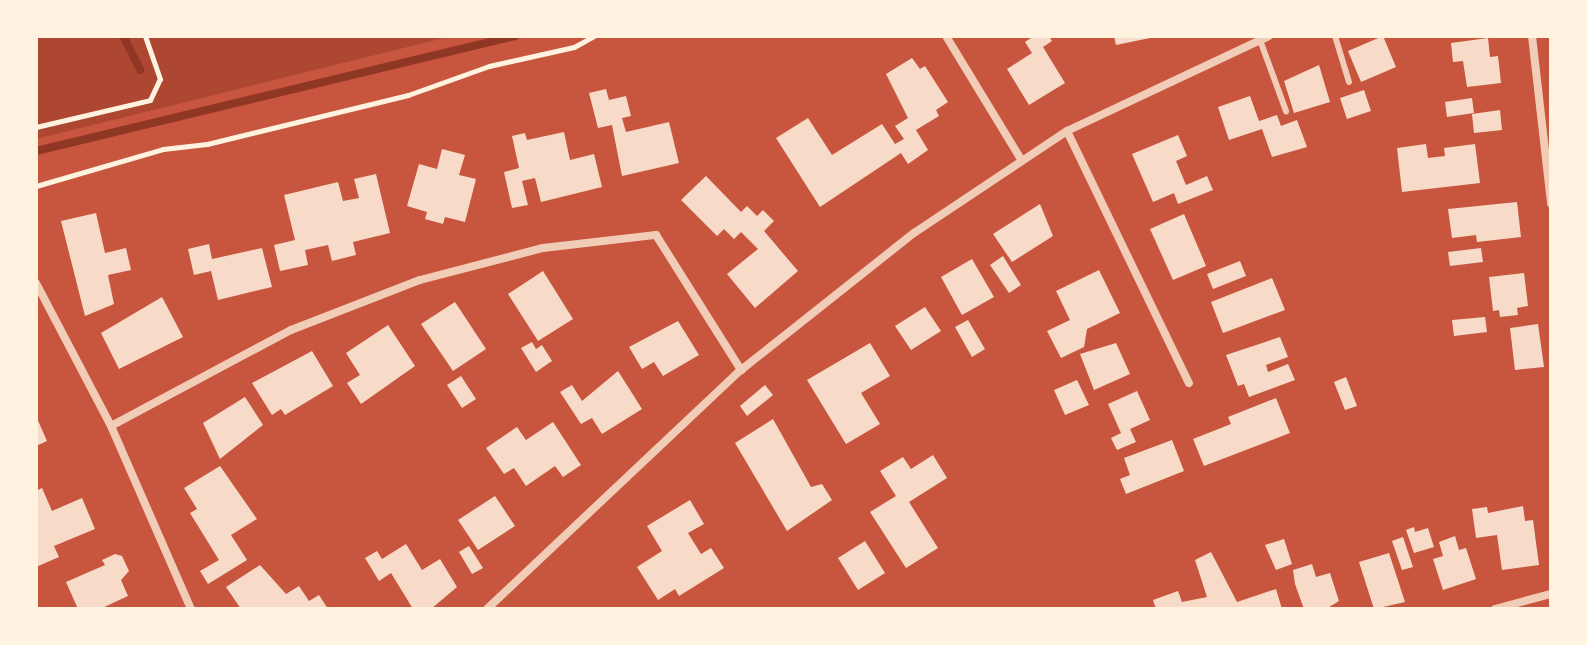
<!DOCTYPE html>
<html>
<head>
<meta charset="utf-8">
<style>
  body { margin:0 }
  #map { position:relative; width:1587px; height:645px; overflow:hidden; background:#c8553d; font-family:Signika,sans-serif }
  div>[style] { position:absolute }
  .green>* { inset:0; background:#ae4732 }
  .stream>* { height:8px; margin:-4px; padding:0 4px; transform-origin:4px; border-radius:4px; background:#8f3625 }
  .building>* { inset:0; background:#f7dbc8 }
  .path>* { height:5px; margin:-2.5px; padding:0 2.5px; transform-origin:2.5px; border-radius:2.5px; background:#fff3e0 }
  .service>* { height:6px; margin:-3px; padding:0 3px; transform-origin:3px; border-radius:3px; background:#f1ccb7 }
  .minor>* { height:8px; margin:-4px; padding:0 4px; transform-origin:4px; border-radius:4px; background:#f1ccb7 }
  span { translate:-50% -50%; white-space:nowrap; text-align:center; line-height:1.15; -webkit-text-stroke:8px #fff3e0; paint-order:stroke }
  .frame { position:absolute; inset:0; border:38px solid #fff3e0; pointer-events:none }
</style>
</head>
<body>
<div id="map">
  <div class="green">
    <i style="clip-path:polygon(36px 36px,452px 36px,36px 139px)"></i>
  </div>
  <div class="stream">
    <i style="left:123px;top:36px;width:38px;rotate:63deg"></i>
    <i style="left:36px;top:151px;width:493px;rotate:-13.5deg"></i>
  </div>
  <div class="building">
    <i style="clip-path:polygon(1034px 36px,1049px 36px,1052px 41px,1043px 47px,1065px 83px,1029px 105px,1007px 69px,1032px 53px,1025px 42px)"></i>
    <i style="clip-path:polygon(1114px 36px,1155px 36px,1155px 37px,1116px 45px)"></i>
    <i style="clip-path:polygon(1383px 36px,1396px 67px,1361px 82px,1348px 51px)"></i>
    <i style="clip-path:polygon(1488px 38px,1490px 57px,1498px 56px,1501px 83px,1467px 87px,1463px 61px,1453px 62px,1451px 43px)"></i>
    <i style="clip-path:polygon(912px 58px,920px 69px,925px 66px,948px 102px,936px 110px,939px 116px,916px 130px,928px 150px,908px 164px,901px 153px,820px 207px,776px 138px,808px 118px,832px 155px,882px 124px,895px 144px,904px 139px,895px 126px,908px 118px,886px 74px)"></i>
    <i style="clip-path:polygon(1319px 65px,1330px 102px,1294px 113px,1284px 81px)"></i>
    <i style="clip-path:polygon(606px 89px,609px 100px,626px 96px,631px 116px,622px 118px,626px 132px,669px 122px,679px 163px,622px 176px,612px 125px,598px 128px,589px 93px)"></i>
    <i style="clip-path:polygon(1364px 90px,1371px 111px,1347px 119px,1340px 98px)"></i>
    <i style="clip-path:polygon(1250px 96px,1259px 121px,1277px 115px,1281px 126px,1297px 120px,1307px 147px,1272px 157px,1262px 129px,1229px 140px,1218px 107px)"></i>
    <i style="clip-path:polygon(1472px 98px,1474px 113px,1447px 117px,1445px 102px)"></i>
    <i style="clip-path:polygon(1500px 110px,1502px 130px,1474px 133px,1472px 114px)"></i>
    <i style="clip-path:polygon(564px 132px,570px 160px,594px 154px,602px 187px,541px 202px,535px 178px,522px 181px,528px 205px,512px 208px,504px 172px,519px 168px,512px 136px,525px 133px,527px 140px)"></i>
    <i style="clip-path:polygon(1178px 135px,1187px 156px,1176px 161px,1186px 185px,1207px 176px,1213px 190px,1178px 204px,1174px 193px,1153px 202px,1132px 154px)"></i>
    <i style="clip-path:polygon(1426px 144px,1428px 158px,1445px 156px,1444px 148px,1475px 144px,1480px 183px,1402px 192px,1397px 148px)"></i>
    <i style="clip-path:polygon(442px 149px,465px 155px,459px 175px,476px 179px,465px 222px,445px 217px,443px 224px,425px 219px,427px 212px,407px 206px,419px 164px,437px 169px)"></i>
    <i style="clip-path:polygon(376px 174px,390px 233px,353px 242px,356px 255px,332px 261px,328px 245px,305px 250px,308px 265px,280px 271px,274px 245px,295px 240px,284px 195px,338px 182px,343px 201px,359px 198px,354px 179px)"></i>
    <i style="clip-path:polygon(706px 176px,741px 212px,747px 206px,757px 216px,763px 210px,774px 221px,764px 231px,798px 271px,755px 308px,727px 274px,758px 249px,741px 232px,734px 239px,724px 229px,717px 236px,681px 200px)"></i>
    <i style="clip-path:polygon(1517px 202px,1521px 237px,1477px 242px,1476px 235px,1452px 238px,1448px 209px)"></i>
    <i style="clip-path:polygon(1040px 204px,1053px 236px,1012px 262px,993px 234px)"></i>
    <i style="clip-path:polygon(96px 213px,105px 253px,126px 248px,131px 270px,108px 275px,114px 304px,85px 316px,61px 221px)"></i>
    <i style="clip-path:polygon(1184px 214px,1206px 266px,1173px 280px,1150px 229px)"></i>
    <i style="clip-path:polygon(209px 244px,212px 259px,262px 248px,272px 287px,218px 300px,211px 271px,194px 275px,188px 249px)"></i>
    <i style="clip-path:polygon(1481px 248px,1483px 262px,1450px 266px,1448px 252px)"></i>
    <i style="clip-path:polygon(1003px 256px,1021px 285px,1009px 293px,990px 265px)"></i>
    <i style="clip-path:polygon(972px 259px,994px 297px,962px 315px,941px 277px)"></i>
    <i style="clip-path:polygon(1240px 261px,1246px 276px,1213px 289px,1207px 274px)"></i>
    <i style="clip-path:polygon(1099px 270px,1120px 313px,1087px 329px,1084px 347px,1061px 358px,1047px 331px,1070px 320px,1056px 291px)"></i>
    <i style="clip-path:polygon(543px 271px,573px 319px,538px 341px,508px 294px)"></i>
    <i style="clip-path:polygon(1524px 273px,1528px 306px,1517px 308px,1518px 315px,1500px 317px,1499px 310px,1493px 311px,1489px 277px)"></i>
    <i style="clip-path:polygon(1272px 278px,1285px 310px,1223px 333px,1211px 302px)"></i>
    <i style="clip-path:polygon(162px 297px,183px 337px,119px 369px,101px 333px)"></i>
    <i style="clip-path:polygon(455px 302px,486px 349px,453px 371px,421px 324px)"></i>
    <i style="clip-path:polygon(925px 307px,941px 331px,911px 350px,895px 326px)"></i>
    <i style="clip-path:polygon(1485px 317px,1487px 332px,1454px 336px,1452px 320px)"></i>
    <i style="clip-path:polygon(968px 320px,985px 349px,972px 357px,955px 327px)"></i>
    <i style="clip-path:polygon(678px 321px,699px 355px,663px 376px,654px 362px,642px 369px,629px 347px)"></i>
    <i style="clip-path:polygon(1538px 324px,1544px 367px,1515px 370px,1510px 328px)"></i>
    <i style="clip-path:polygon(388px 325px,415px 366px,361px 404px,347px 383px,360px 375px,346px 353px)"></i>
    <i style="clip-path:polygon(1280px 337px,1288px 357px,1266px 365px,1268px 372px,1288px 364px,1295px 380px,1249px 397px,1244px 384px,1238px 386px,1226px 355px)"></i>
    <i style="clip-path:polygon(532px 342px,536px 349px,542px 345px,552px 361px,536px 372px,521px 348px)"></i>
    <i style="clip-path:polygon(870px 343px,890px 376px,861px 393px,880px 424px,846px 444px,807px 380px)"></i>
    <i style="clip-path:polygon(1116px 343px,1130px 374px,1094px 390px,1080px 354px)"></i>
    <i style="clip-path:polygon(312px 351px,333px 386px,285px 415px,281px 409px,272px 415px,252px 383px)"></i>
    <i style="clip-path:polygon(618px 371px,642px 409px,602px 434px,592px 418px,581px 424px,560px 392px,572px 385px,582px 401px)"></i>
    <i style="clip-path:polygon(461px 376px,476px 399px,462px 408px,447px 385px)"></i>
    <i style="clip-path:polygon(1346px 377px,1357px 406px,1345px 410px,1334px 382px)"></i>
    <i style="clip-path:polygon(1077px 380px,1089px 405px,1065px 415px,1054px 390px)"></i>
    <i style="clip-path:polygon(765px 385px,773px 395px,747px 416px,740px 406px)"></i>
    <i style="clip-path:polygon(1137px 391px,1150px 420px,1130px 429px,1136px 442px,1117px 450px,1111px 438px,1121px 433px,1108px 404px)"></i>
    <i style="clip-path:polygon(245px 397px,263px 425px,220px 459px,203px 423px)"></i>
    <i style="clip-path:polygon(1276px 398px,1290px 433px,1204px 466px,1193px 439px,1231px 424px,1228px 417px)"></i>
    <i style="clip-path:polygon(36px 416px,47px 441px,36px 446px)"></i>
    <i style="clip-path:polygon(773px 419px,811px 487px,822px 484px,832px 500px,787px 531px,735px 443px)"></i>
    <i style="clip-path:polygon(553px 422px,581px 465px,563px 477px,555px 466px,526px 486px,514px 468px,504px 474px,486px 448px,517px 427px,526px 440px)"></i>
    <i style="clip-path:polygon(1172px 440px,1184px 471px,1126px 494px,1120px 479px,1130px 475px,1124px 458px)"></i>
    <i style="clip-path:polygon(933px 455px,947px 478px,909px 502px,938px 548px,906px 568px,870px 512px,896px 496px,880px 471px,903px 457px,911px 469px)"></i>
    <i style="clip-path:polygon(220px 466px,257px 519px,231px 535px,247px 560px,208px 584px,200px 571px,219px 560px,190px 513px,197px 509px,184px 488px)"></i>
    <i style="clip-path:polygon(42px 488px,52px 511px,82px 498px,95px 529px,54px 546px,59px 557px,36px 567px,36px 491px)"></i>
    <i style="clip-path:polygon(495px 496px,515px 526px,478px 550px,458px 520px)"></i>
    <i style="clip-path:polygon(690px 500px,704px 524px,688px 533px,701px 554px,711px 548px,724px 568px,679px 596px,675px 589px,658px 600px,637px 567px,662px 551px,647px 526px)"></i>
    <i style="clip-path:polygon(1523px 506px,1525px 521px,1533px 520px,1539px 565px,1502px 570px,1497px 535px,1476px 538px,1472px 509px,1487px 507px,1488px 513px)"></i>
    <i style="clip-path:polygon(1414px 527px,1415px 532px,1428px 528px,1434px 547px,1414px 553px,1406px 530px)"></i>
    <i style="clip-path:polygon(1455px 536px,1459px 550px,1466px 548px,1476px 579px,1443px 590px,1433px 559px,1443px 556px,1439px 542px)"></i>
    <i style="clip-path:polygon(1403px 537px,1413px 567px,1402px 570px,1392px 541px)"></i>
    <i style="clip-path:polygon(1284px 539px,1292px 564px,1276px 570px,1265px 545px)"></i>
    <i style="clip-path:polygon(865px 541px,885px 573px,858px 590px,838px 558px)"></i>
    <i style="clip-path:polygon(406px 544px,422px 570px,440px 559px,457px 587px,431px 609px,413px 609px,391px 573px,379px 581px,365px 558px,377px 551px,382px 559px)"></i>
    <i style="clip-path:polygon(469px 546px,483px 568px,472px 574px,459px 552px)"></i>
    <i style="clip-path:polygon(1211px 552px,1237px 602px,1276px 589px,1282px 609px,1156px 609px,1153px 600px,1178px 591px,1182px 602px,1207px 597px,1195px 560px)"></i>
    <i style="clip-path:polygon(1389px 553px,1405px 602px,1374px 609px,1359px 562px)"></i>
    <i style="clip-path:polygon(115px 554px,122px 556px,129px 571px,121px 580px,128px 596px,100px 609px,78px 609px,66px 582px,105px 565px,102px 560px)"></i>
    <i style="clip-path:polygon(1312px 564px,1316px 577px,1330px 573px,1339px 601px,1326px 609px,1304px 609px,1295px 584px,1293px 570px)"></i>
    <i style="clip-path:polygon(260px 565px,286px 594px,299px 586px,309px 601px,319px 595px,328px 609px,241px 609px,226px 587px)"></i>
  </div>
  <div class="path">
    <i style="left:36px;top:127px;width:117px;rotate:-13.3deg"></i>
    <i style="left:150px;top:100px;width:23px;rotate:-65deg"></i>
    <i style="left:160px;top:79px;width:46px;rotate:-109.2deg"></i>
    <i style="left:36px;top:186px;width:132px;rotate:-16.2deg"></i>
    <i style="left:163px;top:149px;width:44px;rotate:-6.5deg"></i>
    <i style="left:207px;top:144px;width:207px;rotate:-13.7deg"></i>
    <i style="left:408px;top:95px;width:86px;rotate:-19.7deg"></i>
    <i style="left:489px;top:66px;width:87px;rotate:-12.6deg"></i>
    <i style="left:574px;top:47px;width:23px;rotate:-29deg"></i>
  </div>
  <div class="service">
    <i style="left:1335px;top:36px;width:48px;rotate:73.1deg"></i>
    <i style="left:1260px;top:40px;width:76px;rotate:69.9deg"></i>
  </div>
  <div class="minor">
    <i style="left:946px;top:36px;width:146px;rotate:58.7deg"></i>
    <i style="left:1532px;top:36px;width:169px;rotate:83.5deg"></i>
    <i style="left:1067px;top:131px;width:280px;rotate:64.2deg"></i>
    <i style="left:36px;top:283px;width:161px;rotate:62.3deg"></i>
    <i style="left:111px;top:426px;width:200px;rotate:66.4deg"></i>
    <i style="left:111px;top:426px;width:204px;rotate:-28.1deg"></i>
    <i style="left:291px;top:330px;width:138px;rotate:-21.2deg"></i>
    <i style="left:420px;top:280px;width:127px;rotate:-14.6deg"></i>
    <i style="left:543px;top:248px;width:114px;rotate:-6.6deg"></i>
    <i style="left:656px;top:235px;width:160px;rotate:57.8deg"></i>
    <i style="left:487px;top:609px;width:349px;rotate:-43.3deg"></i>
    <i style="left:741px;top:370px;width:221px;rotate:-38.4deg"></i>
    <i style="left:914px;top:233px;width:184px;rotate:-33.7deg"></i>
    <i style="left:1067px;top:131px;width:223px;rotate:-25.2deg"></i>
    <i style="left:1495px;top:609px;width:58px;rotate:-15deg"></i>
  </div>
  <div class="frame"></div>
</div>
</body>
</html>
